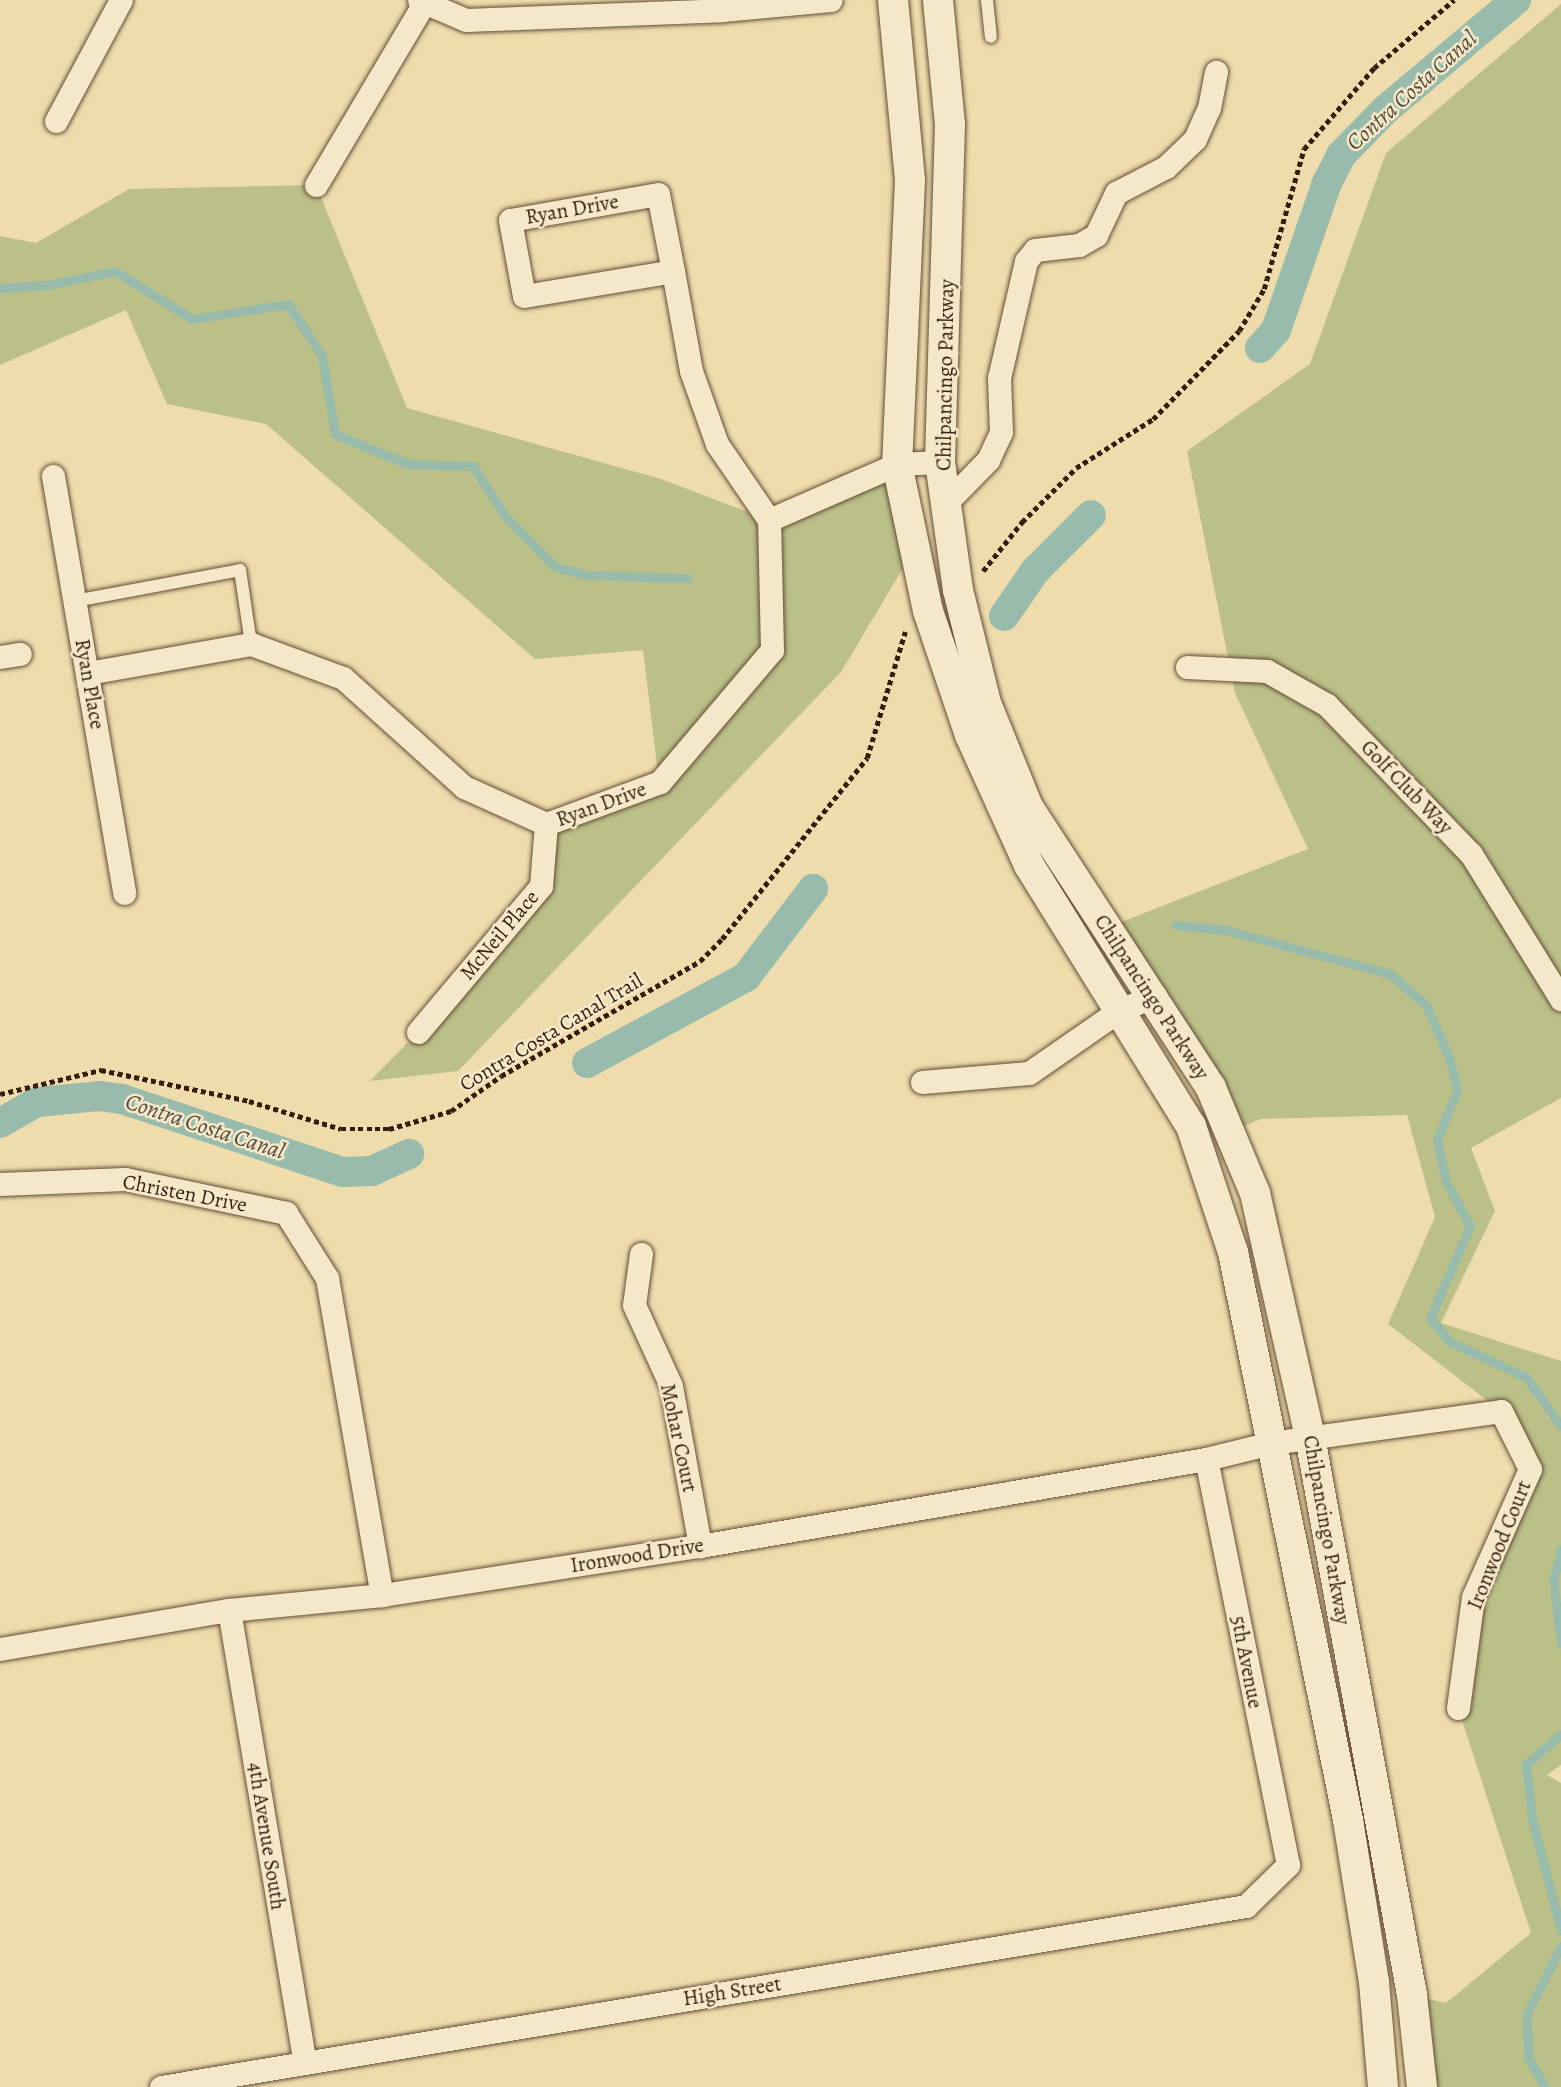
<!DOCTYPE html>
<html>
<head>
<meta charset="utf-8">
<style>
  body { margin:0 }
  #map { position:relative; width:1561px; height:2087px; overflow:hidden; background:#eedcac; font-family:Alegreya,serif }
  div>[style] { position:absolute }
  .green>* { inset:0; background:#bac088 }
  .stream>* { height:9px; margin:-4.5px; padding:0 4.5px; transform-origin:4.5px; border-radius:4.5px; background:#99bbab }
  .canal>* { height:30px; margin:-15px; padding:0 15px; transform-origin:15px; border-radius:15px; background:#99bbab }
  .path>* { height:4.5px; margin-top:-2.25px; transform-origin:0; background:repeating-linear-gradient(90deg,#371d10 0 5px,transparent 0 8.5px) }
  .roads { filter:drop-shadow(0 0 2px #654d37) drop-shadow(0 0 2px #654d37) }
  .service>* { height:12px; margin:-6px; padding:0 6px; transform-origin:6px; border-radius:6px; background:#f4e8c9 }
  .minor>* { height:23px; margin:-11.5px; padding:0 11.5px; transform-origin:11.5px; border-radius:11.5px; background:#f4e8c9 }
  .tertiary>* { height:30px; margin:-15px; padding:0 15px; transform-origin:15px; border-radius:15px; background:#f4e8c9 }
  span { translate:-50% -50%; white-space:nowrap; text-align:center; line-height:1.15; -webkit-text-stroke:5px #f4e8c9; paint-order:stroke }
  .street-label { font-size:21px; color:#371d10 }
  .water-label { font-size:23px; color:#544c3e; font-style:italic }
</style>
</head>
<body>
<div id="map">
  <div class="green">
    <i style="clip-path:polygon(1561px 4px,1561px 1098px,1471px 1148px,1495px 1211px,1441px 1323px,1561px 1361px,1561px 1765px,1547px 1775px,1561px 1783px,1561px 2087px,1422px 2087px,1412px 1995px,1446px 2003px,1531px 1933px,1458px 1708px,1462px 1659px,1530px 1469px,1501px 1411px,1388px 1324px,1435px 1217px,1407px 1115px,1261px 1119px,1230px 1132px,1106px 928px,1308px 849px,1235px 693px,1187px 451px,1310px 364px,1386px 153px)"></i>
    <i style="clip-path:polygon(316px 185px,407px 408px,661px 479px,769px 520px,897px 464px,915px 548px,841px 672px,458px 1071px,370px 1081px,418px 1032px,541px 886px,546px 824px,659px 782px,643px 650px,535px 659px,266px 424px,167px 404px,126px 310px,0 365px,0 236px,36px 243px,129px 189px)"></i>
  </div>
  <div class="stream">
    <i style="left:0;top:288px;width:47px;rotate:-3.7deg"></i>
    <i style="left:47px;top:285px;width:69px;rotate:-11.6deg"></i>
    <i style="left:115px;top:271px;width:91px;rotate:31.9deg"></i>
    <i style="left:192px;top:319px;width:97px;rotate:-8.9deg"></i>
    <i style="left:288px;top:304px;width:62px;rotate:56.8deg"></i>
    <i style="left:322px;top:356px;width:79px;rotate:80.5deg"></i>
    <i style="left:335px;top:434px;width:79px;rotate:22.3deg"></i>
    <i style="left:408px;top:464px;width:65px;rotate:1.8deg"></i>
    <i style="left:473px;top:466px;width:59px;rotate:57.4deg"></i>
    <i style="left:505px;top:516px;width:70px;rotate:45.6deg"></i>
    <i style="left:554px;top:566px;width:32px;rotate:16deg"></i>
    <i style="left:585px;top:575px;width:102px;rotate:1.7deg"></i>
    <i style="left:1175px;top:925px;width:51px;rotate:5.6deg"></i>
    <i style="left:1226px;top:930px;width:170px;rotate:15deg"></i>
    <i style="left:1390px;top:974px;width:48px;rotate:40.7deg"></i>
    <i style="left:1426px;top:1005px;width:57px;rotate:66.1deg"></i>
    <i style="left:1449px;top:1057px;width:34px;rotate:76deg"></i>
    <i style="left:1457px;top:1090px;width:54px;rotate:111.8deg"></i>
    <i style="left:1437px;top:1140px;width:43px;rotate:77.9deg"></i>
    <i style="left:1446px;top:1182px;width:50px;rotate:61.4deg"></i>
    <i style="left:1470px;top:1226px;width:100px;rotate:113.5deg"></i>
    <i style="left:1430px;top:1318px;width:31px;rotate:50deg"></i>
    <i style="left:1450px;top:1342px;width:84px;rotate:24.7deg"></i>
    <i style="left:1526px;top:1377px;width:60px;rotate:54.5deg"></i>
    <i style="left:1561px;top:1549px;width:32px;rotate:104deg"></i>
    <i style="left:1553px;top:1580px;width:64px;rotate:82.8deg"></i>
    <i style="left:1561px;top:1734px;width:46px;rotate:139.4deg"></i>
    <i style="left:1526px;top:1764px;width:55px;rotate:83.8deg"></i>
    <i style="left:1532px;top:1819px;width:115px;rotate:75.4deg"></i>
    <i style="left:1545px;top:2087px;width:34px;rotate:-120deg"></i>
    <i style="left:1528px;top:2058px;width:45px;rotate:-91.3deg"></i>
    <i style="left:1527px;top:2013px;width:75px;rotate:-63.1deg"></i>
  </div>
  <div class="canal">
    <i style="left:1260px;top:348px;width:24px;rotate:-48deg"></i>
    <i style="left:1276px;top:330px;width:156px;rotate:-70.9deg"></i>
    <i style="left:1327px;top:183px;width:31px;rotate:-63deg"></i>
    <i style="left:1341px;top:155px;width:63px;rotate:-45.6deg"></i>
    <i style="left:1385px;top:110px;width:171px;rotate:-40deg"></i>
    <i style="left:1004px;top:616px;width:55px;rotate:-55.4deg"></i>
    <i style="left:1035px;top:571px;width:79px;rotate:-45deg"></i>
    <i style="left:587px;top:1063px;width:181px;rotate:-28.4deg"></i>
    <i style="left:746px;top:977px;width:111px;rotate:-52.7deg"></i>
    <i style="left:0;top:1123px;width:43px;rotate:-29.6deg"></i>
    <i style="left:37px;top:1102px;width:62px;rotate:-5.5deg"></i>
    <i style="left:99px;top:1096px;width:23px;rotate:7deg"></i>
    <i style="left:122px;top:1099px;width:233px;rotate:18.3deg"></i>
    <i style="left:343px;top:1172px;width:29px;rotate:-2deg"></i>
    <i style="left:372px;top:1171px;width:41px;rotate:-24.7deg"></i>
  </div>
  <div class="path">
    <i style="left:983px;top:571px;width:63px;rotate:-51.5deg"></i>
    <i style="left:1022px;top:522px;width:76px;rotate:-45deg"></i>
    <i style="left:1076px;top:468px;width:91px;rotate:-32.5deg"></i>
    <i style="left:1153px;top:419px;width:123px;rotate:-45.7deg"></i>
    <i style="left:1239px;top:331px;width:49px;rotate:-59.2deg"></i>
    <i style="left:1264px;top:289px;width:146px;rotate:-74.1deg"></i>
    <i style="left:1304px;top:149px;width:107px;rotate:-49.2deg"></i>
    <i style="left:1374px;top:68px;width:105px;rotate:-40.4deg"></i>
    <i style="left:0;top:1094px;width:104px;rotate:-13.4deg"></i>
    <i style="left:101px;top:1070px;width:151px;rotate:11.8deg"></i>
    <i style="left:249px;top:1101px;width:96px;rotate:16.9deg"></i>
    <i style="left:341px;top:1129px;width:48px"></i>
    <i style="left:389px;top:1129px;width:65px;rotate:-16.2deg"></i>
    <i style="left:451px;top:1111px;width:61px;rotate:-35deg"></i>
    <i style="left:501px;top:1076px;width:230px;rotate:-30deg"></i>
    <i style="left:700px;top:961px;width:31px;rotate:-45deg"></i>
    <i style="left:722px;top:939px;width:232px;rotate:-51.3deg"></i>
    <i style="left:867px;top:758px;width:132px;rotate:-73.2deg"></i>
  </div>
  <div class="roads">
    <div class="service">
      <i style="left:987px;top:0;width:37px;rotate:84deg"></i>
      <i style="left:75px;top:601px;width:168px;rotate:-10.6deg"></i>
      <i style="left:240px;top:570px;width:75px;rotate:81.5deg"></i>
    </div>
    <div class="minor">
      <i style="left:419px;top:0;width:51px;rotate:23.1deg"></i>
      <i style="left:466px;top:20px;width:256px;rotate:-2.2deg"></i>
      <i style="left:722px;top:10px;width:109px;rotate:-5.2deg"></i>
      <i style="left:56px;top:121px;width:137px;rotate:-61.8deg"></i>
      <i style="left:316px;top:185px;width:215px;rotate:-59.3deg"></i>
      <i style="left:53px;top:476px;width:423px;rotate:80.3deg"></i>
      <i style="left:945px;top:504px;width:62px;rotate:-45.7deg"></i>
      <i style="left:988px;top:460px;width:31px;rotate:-65deg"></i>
      <i style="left:1001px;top:432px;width:54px;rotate:-92.1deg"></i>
      <i style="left:999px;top:378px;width:120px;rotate:-77deg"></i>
      <i style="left:1026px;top:261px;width:14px;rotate:-51deg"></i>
      <i style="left:1035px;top:250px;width:44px;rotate:-6.5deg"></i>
      <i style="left:1079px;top:245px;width:20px;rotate:-30deg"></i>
      <i style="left:1096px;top:235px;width:47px;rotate:-64.5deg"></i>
      <i style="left:1116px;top:193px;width:56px;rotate:-27.5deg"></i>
      <i style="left:1166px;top:167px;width:40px;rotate:-44deg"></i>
      <i style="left:1195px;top:139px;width:34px;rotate:-66deg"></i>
      <i style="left:1209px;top:108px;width:37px;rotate:-79deg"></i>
      <i style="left:769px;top:520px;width:140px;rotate:-23.6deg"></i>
      <i style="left:897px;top:464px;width:43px;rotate:-2.7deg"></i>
      <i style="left:0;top:657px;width:20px;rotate:-9deg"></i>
      <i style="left:1187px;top:667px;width:80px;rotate:2.9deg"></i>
      <i style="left:1267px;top:671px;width:69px;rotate:29.5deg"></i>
      <i style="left:1327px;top:705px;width:207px;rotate:46deg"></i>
      <i style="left:1471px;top:854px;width:171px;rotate:58.2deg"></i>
      <i style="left:88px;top:673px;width:166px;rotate:-10.1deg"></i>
      <i style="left:251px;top:644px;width:98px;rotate:20.3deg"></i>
      <i style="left:343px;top:678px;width:163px;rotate:42deg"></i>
      <i style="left:464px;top:787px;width:90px;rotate:24.3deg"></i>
      <i style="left:546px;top:824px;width:121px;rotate:-20.2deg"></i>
      <i style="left:660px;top:782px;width:173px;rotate:-49.7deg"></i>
      <i style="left:772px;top:650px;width:130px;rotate:-91.3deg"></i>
      <i style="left:769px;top:520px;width:92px;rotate:-124.4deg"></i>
      <i style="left:717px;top:444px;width:77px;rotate:-109.6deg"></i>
      <i style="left:691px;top:371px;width:102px;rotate:-100.2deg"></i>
      <i style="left:673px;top:271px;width:78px;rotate:-101deg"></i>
      <i style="left:658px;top:194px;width:150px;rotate:170deg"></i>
      <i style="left:510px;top:220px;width:77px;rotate:79.6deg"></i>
      <i style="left:524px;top:296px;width:151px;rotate:-9.5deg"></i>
      <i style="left:418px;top:1032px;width:191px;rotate:-49.9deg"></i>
      <i style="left:541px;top:886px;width:62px;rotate:-85.4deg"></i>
      <i style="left:922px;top:1082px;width:107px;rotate:-4.8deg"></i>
      <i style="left:1029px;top:1073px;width:111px;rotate:-34.7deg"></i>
      <i style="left:1120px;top:1010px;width:38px;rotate:-22deg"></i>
      <i style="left:0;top:1184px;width:125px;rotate:-2.3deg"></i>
      <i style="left:125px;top:1179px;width:165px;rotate:11.9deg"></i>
      <i style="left:286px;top:1213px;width:77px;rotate:57.8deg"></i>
      <i style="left:327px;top:1278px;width:322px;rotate:80.2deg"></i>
      <i style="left:641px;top:1254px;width:51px;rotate:97.8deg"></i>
      <i style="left:634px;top:1305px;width:89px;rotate:65.4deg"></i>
      <i style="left:671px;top:1386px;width:163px;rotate:79.7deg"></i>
      <i style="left:229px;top:1610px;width:458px;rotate:80.5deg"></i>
      <i style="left:0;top:1649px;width:232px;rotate:-9.7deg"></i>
      <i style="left:229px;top:1610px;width:154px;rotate:-5.6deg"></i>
      <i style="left:382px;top:1595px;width:322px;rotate:-8.8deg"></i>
      <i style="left:700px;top:1546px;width:513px;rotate:-9.76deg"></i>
      <i style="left:1206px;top:1459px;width:67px;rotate:-13.8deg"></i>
      <i style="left:1271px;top:1443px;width:232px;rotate:-7.9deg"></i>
      <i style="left:1501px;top:1411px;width:65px;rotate:63.4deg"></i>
      <i style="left:1530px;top:1469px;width:140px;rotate:114deg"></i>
      <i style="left:1473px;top:1597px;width:112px;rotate:97.7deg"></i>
      <i style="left:161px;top:2087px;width:1100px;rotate:-9.47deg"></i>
      <i style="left:1246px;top:1906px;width:59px;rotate:-44.3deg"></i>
      <i style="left:1288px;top:1865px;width:414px;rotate:-101.4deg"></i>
    </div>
    <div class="tertiary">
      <i style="left:893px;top:0;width:181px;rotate:84.6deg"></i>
      <i style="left:910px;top:180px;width:284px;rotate:92.6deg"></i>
      <i style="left:897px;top:464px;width:150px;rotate:78.1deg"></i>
      <i style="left:928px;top:611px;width:131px;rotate:71.3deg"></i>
      <i style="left:970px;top:735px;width:143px;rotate:65.6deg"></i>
      <i style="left:1029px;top:865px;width:307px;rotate:58.2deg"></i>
      <i style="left:1191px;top:1126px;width:133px;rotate:71.6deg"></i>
      <i style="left:1233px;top:1252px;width:580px;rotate:78.55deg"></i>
      <i style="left:1348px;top:1820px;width:164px;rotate:80.9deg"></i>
      <i style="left:1374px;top:1982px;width:105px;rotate:85.1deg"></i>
      <i style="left:938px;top:0;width:125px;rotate:84.5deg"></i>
      <i style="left:950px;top:124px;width:338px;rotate:91.7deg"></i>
      <i style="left:940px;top:462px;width:129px;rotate:82deg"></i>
      <i style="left:958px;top:590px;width:116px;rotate:76.1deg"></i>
      <i style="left:986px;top:703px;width:112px;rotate:68deg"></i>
      <i style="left:1028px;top:807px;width:335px;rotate:56.9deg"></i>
      <i style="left:1211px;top:1088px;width:114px;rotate:67.3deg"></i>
      <i style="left:1255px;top:1193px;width:250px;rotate:77.3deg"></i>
      <i style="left:1310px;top:1437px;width:567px;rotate:79.64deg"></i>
      <i style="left:1412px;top:1995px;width:93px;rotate:83.8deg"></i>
    </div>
  </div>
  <div class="street-label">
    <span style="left:572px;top:209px;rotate:-10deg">Ryan Drive</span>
    <span style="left:945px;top:375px;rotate:-89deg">Chilpancingo Parkway</span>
    <span style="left:90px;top:684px;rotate:80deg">Ryan Place</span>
    <span style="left:1407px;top:787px;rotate:46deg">Golf Club Way</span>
    <span style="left:601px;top:804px;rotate:-20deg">Ryan Drive</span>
    <span style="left:499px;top:935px;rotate:-50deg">McNeil Place</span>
    <span style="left:1152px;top:997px;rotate:57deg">Chilpancingo Parkway</span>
    <span style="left:551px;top:1032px;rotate:-31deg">Contra Costa Canal Trail</span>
    <span style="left:185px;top:1193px;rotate:11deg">Christen Drive</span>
    <span style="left:679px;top:1438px;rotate:78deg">Mohar Court</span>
    <span style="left:1327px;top:1530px;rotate:80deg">Chilpancingo Parkway</span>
    <span style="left:1499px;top:1545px;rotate:-68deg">Ironwood Court</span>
    <span style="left:637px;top:1555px;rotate:-9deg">Ironwood Drive</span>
    <span style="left:1247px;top:1662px;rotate:79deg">5th Avenue</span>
    <span style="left:267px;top:1836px;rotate:81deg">4th Avenue South</span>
    <span style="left:732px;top:1991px;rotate:-9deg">High Street</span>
  </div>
  <div class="water-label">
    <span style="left:1412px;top:91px;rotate:-42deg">Contra Costa Canal</span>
    <span style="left:205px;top:1127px;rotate:18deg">Contra Costa Canal</span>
  </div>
</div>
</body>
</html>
